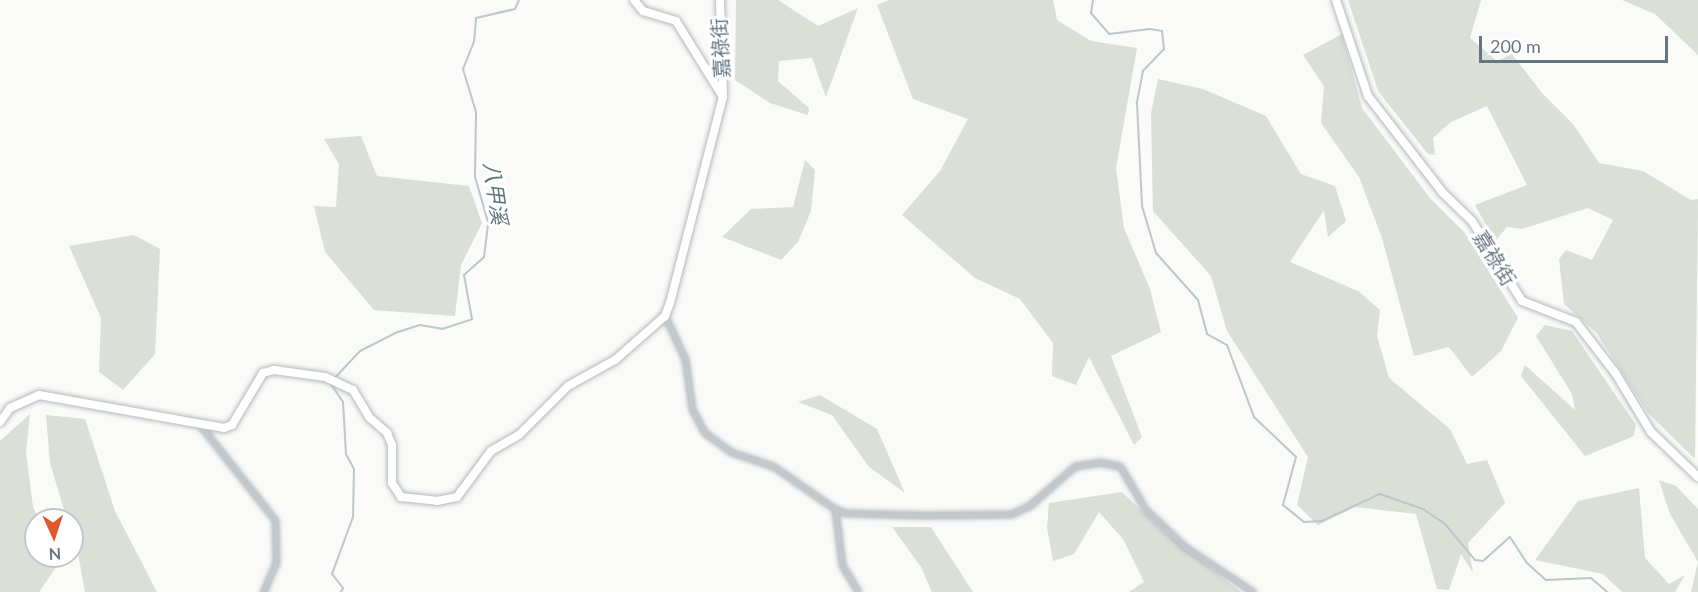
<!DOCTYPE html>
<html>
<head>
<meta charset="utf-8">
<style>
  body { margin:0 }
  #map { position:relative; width:1698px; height:592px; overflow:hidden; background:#fafaf8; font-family:Lato,"Noto Sans TC",sans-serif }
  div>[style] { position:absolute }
  .green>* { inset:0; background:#dadfd7 }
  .stream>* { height:2px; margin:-1px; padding:0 1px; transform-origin:1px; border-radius:1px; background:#bbc7cb }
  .roads { filter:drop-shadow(0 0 2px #b3babf) drop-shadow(0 0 2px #b3babf) }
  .street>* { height:5px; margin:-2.5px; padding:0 2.5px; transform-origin:2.5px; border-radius:2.5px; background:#c3c8cc }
  .secondary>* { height:8px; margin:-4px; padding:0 4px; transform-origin:4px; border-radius:4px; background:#fff }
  span { translate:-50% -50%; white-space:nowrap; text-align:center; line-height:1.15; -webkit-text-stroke:6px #fff; paint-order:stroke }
  .street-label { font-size:20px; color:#657683 }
  .water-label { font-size:21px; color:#60757c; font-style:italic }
  .north { position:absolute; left:24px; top:508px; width:60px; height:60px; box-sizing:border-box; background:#fff; border:2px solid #c1c8cd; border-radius:50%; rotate:177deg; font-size:16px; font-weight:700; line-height:24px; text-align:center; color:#657683 }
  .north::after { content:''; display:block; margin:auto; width:21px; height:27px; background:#e4572e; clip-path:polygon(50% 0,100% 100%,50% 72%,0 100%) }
  .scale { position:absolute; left:1479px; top:36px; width:189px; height:27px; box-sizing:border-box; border:3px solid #657683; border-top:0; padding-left:8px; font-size:18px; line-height:21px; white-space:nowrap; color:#657683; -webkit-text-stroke:4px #fff; paint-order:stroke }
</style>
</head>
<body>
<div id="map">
  <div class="green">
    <i style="clip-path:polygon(736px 0,778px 0,818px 26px,858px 8px,826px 97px,812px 58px,779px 61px,778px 81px,809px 108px,808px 115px,770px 103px,735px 80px)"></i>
    <i style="clip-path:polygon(889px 0,1053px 0,1057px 20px,1091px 41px,1137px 48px,1116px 168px,1124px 228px,1150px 289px,1161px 332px,1111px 356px,1142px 437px,1134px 445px,1089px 357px,1076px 385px,1052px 376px,1053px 343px,1020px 299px,975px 278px,902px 215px,940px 171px,968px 119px,913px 99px,877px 5px)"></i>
    <i style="clip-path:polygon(1348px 0,1481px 0,1470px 38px,1497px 61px,1512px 54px,1542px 93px,1573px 124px,1599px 163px,1643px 171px,1691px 200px,1698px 199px,1695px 459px,1648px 413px,1596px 332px,1564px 304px,1559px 259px,1566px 250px,1592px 260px,1613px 220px,1588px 208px,1522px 229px,1507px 227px,1495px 241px,1475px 205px,1527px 185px,1487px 106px,1451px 122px,1433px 138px,1435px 155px,1428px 154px,1378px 91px)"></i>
    <i style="clip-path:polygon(1622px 0,1698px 0,1698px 55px,1655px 14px)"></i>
    <i style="clip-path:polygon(1342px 34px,1362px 108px,1430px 198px,1465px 233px,1518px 318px,1501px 351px,1472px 377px,1449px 347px,1414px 356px,1382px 238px,1359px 177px,1321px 123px,1324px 86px,1303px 55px)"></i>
    <i style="clip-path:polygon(1158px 79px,1203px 89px,1266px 116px,1301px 174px,1335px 186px,1346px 221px,1328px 237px,1324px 210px,1290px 262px,1358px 291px,1380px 310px,1377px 336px,1389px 378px,1450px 429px,1467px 464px,1487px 460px,1505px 503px,1468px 543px,1473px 573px,1461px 554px,1449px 590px,1437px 589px,1416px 514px,1355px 507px,1318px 525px,1297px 505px,1308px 457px,1227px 331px,1211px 276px,1153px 211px,1151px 113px)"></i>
    <i style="clip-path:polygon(361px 136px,377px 176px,469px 186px,482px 223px,461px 265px,455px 316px,374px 310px,325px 252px,314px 206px,336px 207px,339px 164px,324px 139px)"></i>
    <i style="clip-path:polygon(805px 160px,815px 170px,811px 211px,798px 242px,781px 260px,722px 237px,751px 209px,793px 207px)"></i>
    <i style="clip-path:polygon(134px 235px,160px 249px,155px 354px,123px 390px,99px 372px,101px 318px,69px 246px)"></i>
    <i style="clip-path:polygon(1545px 325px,1572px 331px,1636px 425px,1634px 436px,1585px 456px,1521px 376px,1525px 365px,1575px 410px,1572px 394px,1536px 336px)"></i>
    <i style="clip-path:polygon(820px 395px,877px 429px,905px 493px,869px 467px,832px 415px,798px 402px)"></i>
    <i style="clip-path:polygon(30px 414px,26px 452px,33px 507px,39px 520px,36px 520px,36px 556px,56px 556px,59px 563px,39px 592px,0 592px,0 441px)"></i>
    <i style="clip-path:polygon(46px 415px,85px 419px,115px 511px,157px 592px,85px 592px,72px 520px,67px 520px,50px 463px)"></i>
    <i style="clip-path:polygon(1659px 480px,1676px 486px,1698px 509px,1698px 592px,1691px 592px,1698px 562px,1670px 514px)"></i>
    <i style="clip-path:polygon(1639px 488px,1645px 558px,1669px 584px,1685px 575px,1675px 592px,1622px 592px,1603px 574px,1535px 560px,1578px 501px)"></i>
    <i style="clip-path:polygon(1122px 492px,1165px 533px,1241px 592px,1129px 592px,1144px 582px,1123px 539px,1099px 512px,1074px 554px,1053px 561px,1047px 528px,1049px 503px)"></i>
    <i style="clip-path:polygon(892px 527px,931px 527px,973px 592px,932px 592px,921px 567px)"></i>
  </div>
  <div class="stream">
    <i style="left:1093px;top:0;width:13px;rotate:99deg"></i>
    <i style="left:1091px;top:13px;width:28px;rotate:49deg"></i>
    <i style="left:1109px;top:34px;width:41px;rotate:-7deg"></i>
    <i style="left:1150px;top:29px;width:12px;rotate:9deg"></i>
    <i style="left:1162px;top:31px;width:18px;rotate:84deg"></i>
    <i style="left:1164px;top:49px;width:30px;rotate:134deg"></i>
    <i style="left:1143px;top:71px;width:33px;rotate:101deg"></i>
    <i style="left:1137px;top:103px;width:103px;rotate:87.2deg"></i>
    <i style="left:1142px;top:206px;width:49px;rotate:73.4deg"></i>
    <i style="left:1156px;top:253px;width:63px;rotate:48.2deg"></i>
    <i style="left:1198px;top:300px;width:35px;rotate:75deg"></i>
    <i style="left:1207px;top:334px;width:23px;rotate:29deg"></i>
    <i style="left:1227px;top:345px;width:77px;rotate:69.4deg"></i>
    <i style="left:1254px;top:417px;width:58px;rotate:43.6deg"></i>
    <i style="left:1296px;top:457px;width:50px;rotate:105.2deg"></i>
    <i style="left:1283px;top:505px;width:27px;rotate:39deg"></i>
    <i style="left:1304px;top:522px;width:18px;rotate:-3deg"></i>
    <i style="left:1322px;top:521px;width:64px;rotate:-25deg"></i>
    <i style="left:1380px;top:494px;width:46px;rotate:19.2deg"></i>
    <i style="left:1423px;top:509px;width:27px;rotate:34deg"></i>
    <i style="left:1445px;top:524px;width:47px;rotate:50.2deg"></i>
    <i style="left:1475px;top:560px;width:8px;rotate:7deg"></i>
    <i style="left:1483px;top:561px;width:36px;rotate:-42deg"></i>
    <i style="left:1510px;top:537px;width:31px;rotate:57deg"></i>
    <i style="left:1527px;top:563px;width:25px;rotate:42deg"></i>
    <i style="left:1546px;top:580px;width:45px;rotate:-2.5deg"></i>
    <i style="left:1591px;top:578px;width:21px;rotate:41deg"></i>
    <i style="left:341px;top:592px;width:4px;rotate:-63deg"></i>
    <i style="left:343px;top:588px;width:18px;rotate:-128deg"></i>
    <i style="left:332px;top:574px;width:61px;rotate:-69.8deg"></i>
    <i style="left:353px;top:517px;width:48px;rotate:-88.8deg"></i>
    <i style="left:354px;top:469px;width:17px;rotate:-118deg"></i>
    <i style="left:346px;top:454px;width:52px;rotate:-93.3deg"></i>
    <i style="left:343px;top:402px;width:23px;rotate:-124deg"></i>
    <i style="left:330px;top:383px;width:44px;rotate:-46.8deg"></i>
    <i style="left:360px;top:351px;width:39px;rotate:-27deg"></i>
    <i style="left:395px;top:333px;width:26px;rotate:-18deg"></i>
    <i style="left:420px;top:325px;width:22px;rotate:10deg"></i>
    <i style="left:442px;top:329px;width:32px;rotate:-18deg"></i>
    <i style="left:472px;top:319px;width:45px;rotate:-100.3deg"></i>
    <i style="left:464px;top:275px;width:27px;rotate:-42deg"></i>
    <i style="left:484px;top:257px;width:35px;rotate:-83deg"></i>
    <i style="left:488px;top:222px;width:47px;rotate:-106.1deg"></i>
    <i style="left:475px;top:177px;width:65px;rotate:-89.1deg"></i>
    <i style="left:476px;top:112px;width:45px;rotate:-106.8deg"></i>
    <i style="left:463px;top:69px;width:29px;rotate:-68deg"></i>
    <i style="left:474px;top:42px;width:24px;rotate:-85deg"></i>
    <i style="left:476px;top:18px;width:40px;rotate:-13deg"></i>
    <i style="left:515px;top:9px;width:10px;rotate:-66deg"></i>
  </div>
  <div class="roads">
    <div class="street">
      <i style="left:665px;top:316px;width:47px;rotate:65.1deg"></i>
      <i style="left:685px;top:359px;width:50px;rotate:82deg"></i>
      <i style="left:692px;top:409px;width:27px;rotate:62deg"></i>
      <i style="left:705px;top:433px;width:32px;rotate:36deg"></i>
      <i style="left:731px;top:452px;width:44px;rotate:18.4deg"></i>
      <i style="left:773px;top:466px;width:75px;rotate:34.7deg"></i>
      <i style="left:835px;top:509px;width:12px;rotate:20deg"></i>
      <i style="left:846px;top:513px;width:79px;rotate:1.5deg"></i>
      <i style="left:925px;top:515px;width:86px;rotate:-0.7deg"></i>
      <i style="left:1011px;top:514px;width:21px;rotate:-25deg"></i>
      <i style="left:1030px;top:505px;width:60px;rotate:-40.9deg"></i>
      <i style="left:1075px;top:466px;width:24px;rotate:-9deg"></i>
      <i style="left:1099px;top:462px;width:21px;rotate:11deg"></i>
      <i style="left:1120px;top:466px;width:50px;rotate:59.8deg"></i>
      <i style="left:1145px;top:509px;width:55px;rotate:43.5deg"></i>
      <i style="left:1185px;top:547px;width:82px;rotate:33.5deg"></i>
      <i style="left:200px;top:425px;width:121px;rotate:51.7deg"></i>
      <i style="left:275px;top:520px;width:42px;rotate:88.6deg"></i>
      <i style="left:276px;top:562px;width:33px;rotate:113deg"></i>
      <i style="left:835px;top:509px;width:56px;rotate:82.9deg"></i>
      <i style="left:842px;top:565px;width:31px;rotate:59deg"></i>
    </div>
    <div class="secondary">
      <i style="left:720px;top:0;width:95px;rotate:88.2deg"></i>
      <i style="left:1336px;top:0;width:101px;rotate:71.6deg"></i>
      <i style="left:1368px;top:96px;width:123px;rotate:52.3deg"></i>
      <i style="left:1443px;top:193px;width:40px;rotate:44deg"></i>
      <i style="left:1472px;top:221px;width:94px;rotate:58deg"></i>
      <i style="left:1522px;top:301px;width:58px;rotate:21.3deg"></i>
      <i style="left:1576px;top:322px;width:66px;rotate:52.4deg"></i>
      <i style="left:1616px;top:374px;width:68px;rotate:58.9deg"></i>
      <i style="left:1651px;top:432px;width:65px;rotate:43.8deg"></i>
      <i style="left:0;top:422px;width:17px;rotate:-54deg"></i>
      <i style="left:10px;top:408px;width:32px;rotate:-24deg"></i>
      <i style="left:39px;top:395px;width:188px;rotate:10.1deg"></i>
      <i style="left:224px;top:428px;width:9px;rotate:-21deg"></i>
      <i style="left:232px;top:425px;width:61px;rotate:-59.2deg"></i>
      <i style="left:263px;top:373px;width:11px;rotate:-15deg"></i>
      <i style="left:274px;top:370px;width:51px;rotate:7.8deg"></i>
      <i style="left:325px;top:377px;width:31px;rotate:25deg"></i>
      <i style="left:353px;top:390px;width:33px;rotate:59deg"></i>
      <i style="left:370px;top:418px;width:23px;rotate:41deg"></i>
      <i style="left:387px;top:433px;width:13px;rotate:67deg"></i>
      <i style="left:392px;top:445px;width:38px;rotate:90deg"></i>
      <i style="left:392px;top:483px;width:17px;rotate:57deg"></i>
      <i style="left:401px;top:497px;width:36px;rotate:6deg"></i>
      <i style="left:437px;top:501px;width:20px;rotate:-11deg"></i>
      <i style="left:457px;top:497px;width:57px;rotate:-53.5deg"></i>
      <i style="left:491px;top:451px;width:32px;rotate:-30deg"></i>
      <i style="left:519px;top:435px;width:69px;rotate:-45deg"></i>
      <i style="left:568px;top:386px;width:54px;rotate:-29deg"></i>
      <i style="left:615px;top:360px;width:67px;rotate:-41.3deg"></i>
      <i style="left:665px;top:316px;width:14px;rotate:-69deg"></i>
      <i style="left:670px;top:303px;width:213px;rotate:-75.6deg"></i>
      <i style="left:723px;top:97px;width:89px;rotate:-121.7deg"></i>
      <i style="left:676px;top:21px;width:34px;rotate:-163deg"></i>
      <i style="left:643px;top:11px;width:14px;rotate:-129deg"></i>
    </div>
  </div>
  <div class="street-label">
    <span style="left:720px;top:48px;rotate:-93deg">嘉祿街</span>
    <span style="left:1495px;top:258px;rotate:58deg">嘉祿街</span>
  </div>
  <div class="water-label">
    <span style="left:496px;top:193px;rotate:82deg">八甲溪</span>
  </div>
  <div class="north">N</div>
  <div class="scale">200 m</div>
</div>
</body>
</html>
